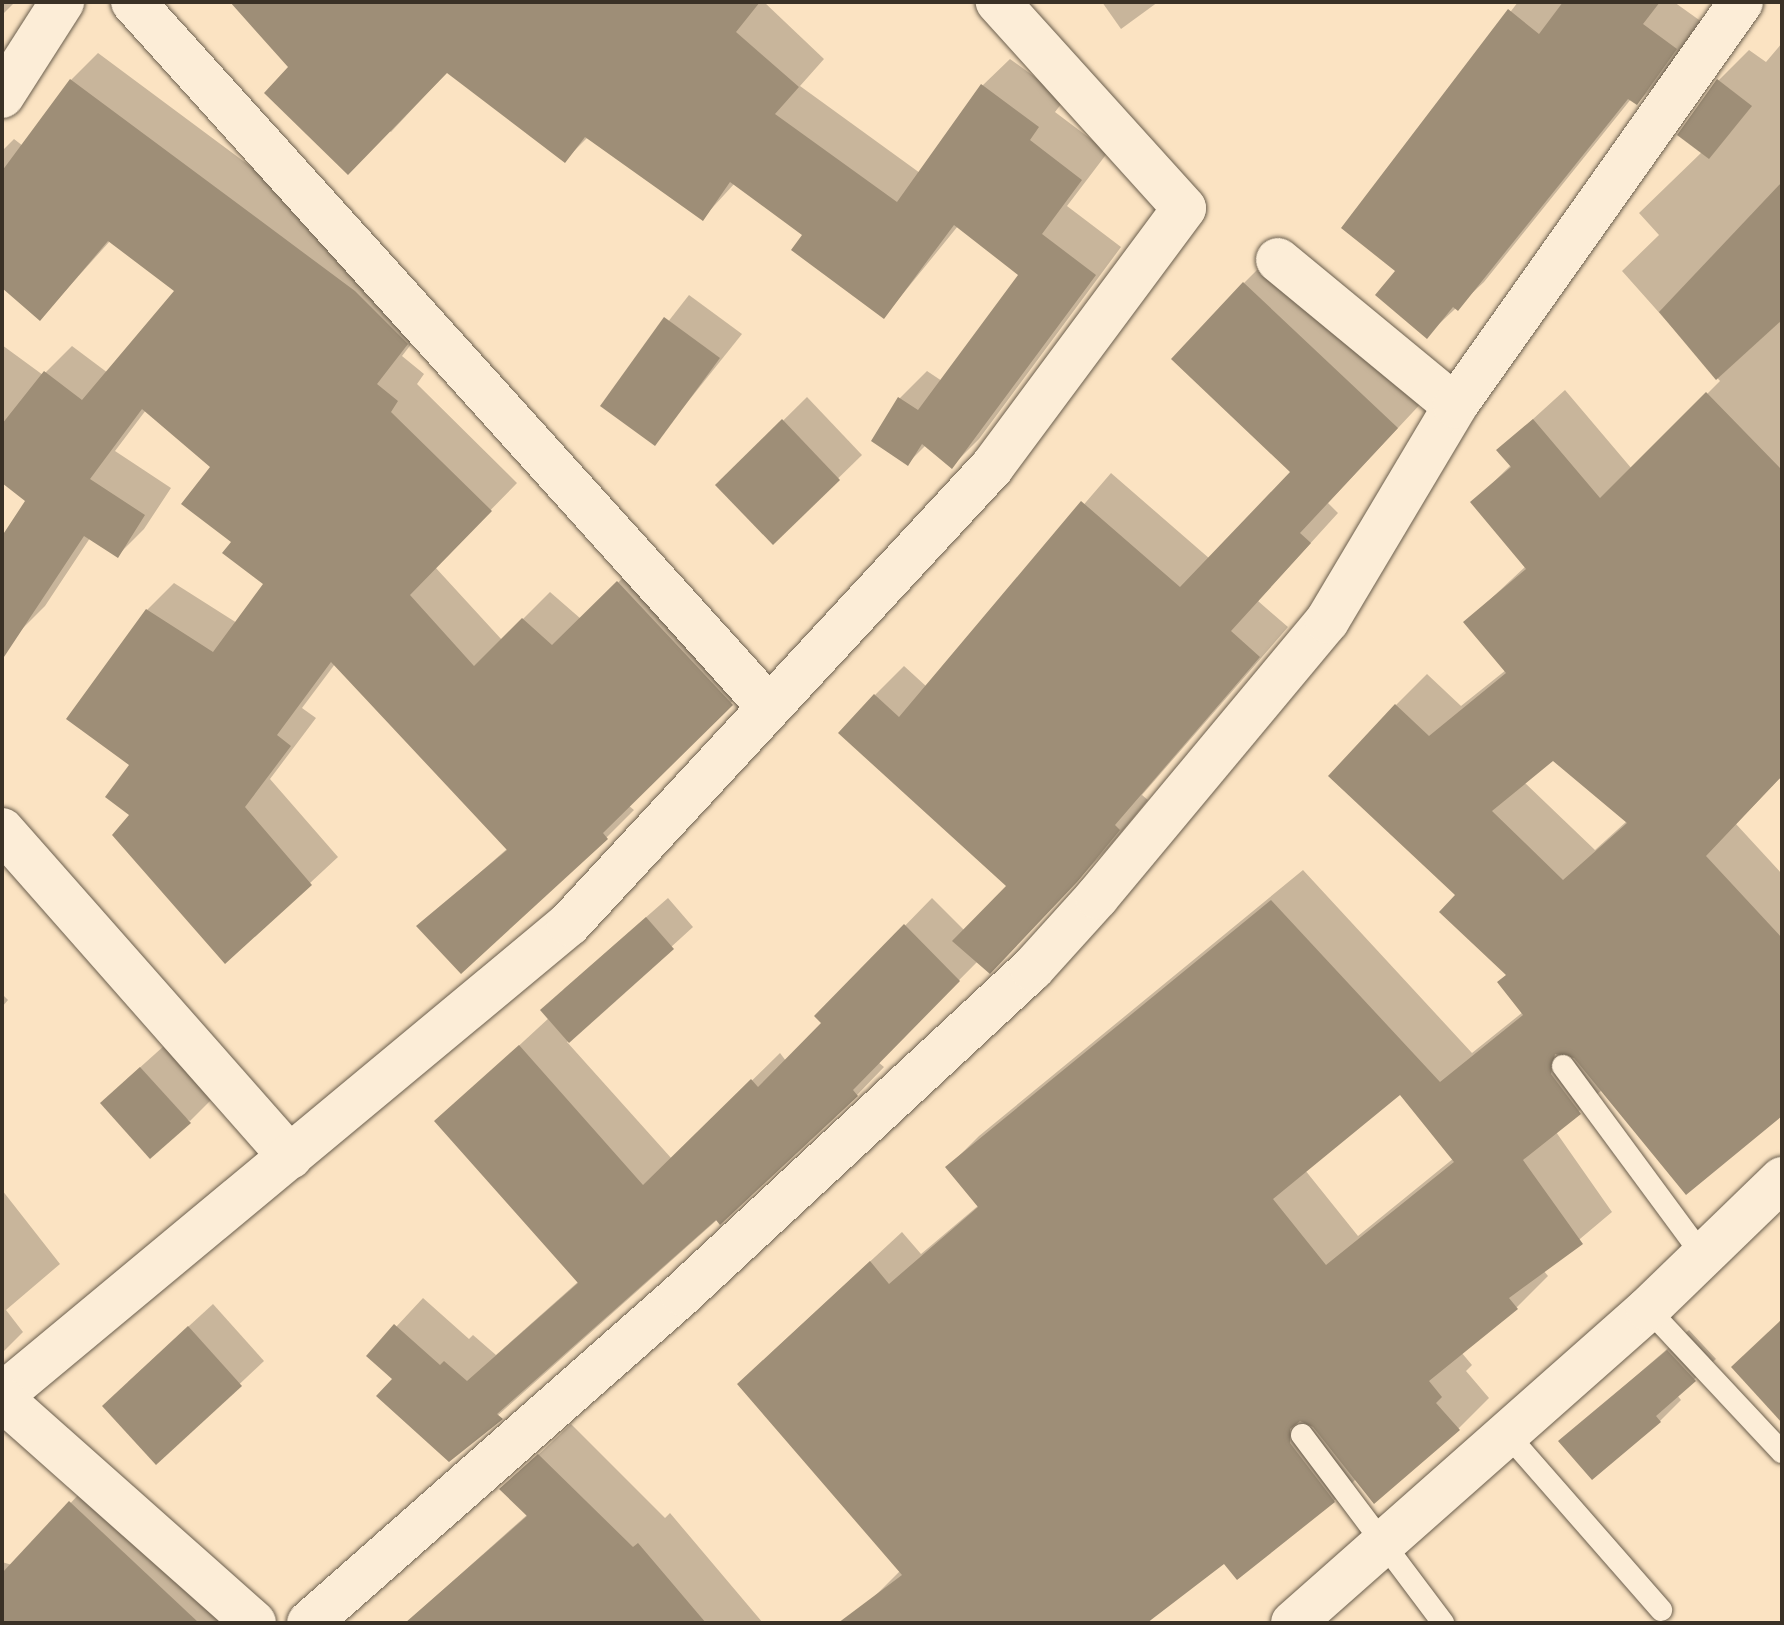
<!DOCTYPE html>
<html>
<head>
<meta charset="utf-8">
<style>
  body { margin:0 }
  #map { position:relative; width:1784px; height:1625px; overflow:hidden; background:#fbe3c2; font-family:"Sorts Mill Goudy",serif }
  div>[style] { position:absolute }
  .shadow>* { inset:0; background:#0003 }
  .building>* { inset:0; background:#9e8e77 }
  .roads { filter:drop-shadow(0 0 2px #6a5e4d) drop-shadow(0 0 2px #6a5e4d) }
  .lane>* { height:22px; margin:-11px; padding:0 11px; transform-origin:11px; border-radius:11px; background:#fcedd7 }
  .street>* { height:44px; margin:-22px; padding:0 22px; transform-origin:22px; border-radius:22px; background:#fcedd7 }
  span { translate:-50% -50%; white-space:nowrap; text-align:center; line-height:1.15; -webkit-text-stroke:8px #fcedd7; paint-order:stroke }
  .frame { position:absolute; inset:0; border:4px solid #3a3126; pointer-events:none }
</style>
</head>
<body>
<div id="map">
  <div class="shadow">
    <i style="clip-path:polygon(2px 2px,15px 2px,2px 15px)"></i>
    <i style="clip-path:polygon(233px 2px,764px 2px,824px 59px,800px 86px,920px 173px,983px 85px,1010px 59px,1065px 99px,1055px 112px,1108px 152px,1067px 206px,1121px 247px,979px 439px,952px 466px,926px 445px,908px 463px,873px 440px,900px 398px,927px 371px,942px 381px,1021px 274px,958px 226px,884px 317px,805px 235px,735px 183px,703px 218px,588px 137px,564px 161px,448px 71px,391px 132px,291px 67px)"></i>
    <i style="clip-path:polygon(1102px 2px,1158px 2px,1121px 29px)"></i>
    <i style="clip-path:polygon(1518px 2px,1674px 2px,1702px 22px,1663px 77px,1637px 103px,1631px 99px,1484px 282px,1426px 336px,1398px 270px,1344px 228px)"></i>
    <i style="clip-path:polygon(evenodd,1782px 43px,1782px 776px,1736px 824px,1782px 874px,1782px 1113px,1603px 1089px,1556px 1132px,1612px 1212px,1543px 1270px,1548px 1276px,1517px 1307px,1461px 1352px,1472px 1365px,1466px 1371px,1489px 1398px,1458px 1429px,1357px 1478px,1334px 1501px,1224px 1562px,1144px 1623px,888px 1623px,871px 1600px,901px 1570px,771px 1353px,902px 1232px,921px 1254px,979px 1205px,948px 1167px,979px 1136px,1303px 870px,1472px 1053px,1523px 1012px,1508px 974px,1458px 895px,1396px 705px,1427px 674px,1461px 706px,1506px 670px,1466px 622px,1526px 566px,1473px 502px,1511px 465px,1499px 450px,1565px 390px,1632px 469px,1720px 381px,1622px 271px,1659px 235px,1639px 213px,1702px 152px,1718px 81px,1749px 50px,1766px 62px,1782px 43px,1553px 758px,1627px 821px,1595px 850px,1524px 782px,1553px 758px,1782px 43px,1400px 1092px,1454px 1158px,1358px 1236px,1305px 1170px,1400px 1092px)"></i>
    <i style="clip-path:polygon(98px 53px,382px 264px,433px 316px,402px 356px,424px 374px,417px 384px,517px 483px,435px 567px,502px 640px,550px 592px,581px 619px,645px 556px,758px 676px,628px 805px,634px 810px,607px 837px,461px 972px,419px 926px,508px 848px,335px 664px,302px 708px,316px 718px,270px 779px,338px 857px,226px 961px,132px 815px,131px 765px,147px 610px,174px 583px,237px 623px,266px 584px,233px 542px,212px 466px,146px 410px,115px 451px,171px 488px,144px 529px,117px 556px,90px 538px,45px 606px,18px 633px,2px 622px,2px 540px,28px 500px,2px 481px,2px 345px,43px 375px,72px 346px,108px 373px,177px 291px,110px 241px,40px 319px,2px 286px,2px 151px,14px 139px,23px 146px,71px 80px)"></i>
    <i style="clip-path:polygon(1273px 254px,1426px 398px,1328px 503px,1338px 513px,1258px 601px,1288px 627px,1142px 795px,1148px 800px,1107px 849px,1019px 942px,978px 961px,878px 1062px,884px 1067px,857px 1095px,449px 1459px,394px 1379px,369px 1356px,423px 1298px,469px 1339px,473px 1335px,496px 1355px,579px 1281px,437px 1121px,550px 1017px,564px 989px,668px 898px,693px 927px,567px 1042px,672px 1159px,780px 1053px,786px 1061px,824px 1023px,817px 1016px,932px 898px,965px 931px,1009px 886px,875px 695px,904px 666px,927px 687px,1111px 473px,1210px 559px,1293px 472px,1244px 283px)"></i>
    <i style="clip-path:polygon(689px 295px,742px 334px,654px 444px,603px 405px)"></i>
    <i style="clip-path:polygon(807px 397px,862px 455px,773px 542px,718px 485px)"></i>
    <i style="clip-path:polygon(2px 994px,8px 1000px,2px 1007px)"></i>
    <i style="clip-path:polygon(165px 1045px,213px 1098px,190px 1121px,126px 1080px)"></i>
    <i style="clip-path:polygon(2px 1190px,60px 1264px,6px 1310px,23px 1332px,2px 1353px)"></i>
    <i style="clip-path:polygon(213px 1304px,264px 1361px,156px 1463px,128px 1382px)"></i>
    <i style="clip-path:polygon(1689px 1330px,1716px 1359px,1677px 1395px,1681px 1400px,1660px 1421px,1561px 1441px)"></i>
    <i style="clip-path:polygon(571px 1424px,665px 1518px,670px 1513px,763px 1623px,406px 1623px,528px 1514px,502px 1489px)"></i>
    <i style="clip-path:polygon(98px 1474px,247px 1623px,2px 1623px,2px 1562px,12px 1565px)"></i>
  </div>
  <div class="building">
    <i style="clip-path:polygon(230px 2px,760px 2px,736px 32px,799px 87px,775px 114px,897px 202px,981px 84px,1039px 127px,1030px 140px,1082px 180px,1042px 234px,1096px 275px,952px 469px,922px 444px,908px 466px,871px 441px,898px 397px,918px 410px,1018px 275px,954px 225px,884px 319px,791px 250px,802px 235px,730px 182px,703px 221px,585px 137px,565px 163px,447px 73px,348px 175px,264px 93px,288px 67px)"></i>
    <i style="clip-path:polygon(1563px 2px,1660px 2px,1643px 24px,1677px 49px,1637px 105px,1628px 99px,1458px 311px,1453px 307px,1427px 339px,1375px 295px,1395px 271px,1341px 228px,1508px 9px,1539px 34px)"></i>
    <i style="clip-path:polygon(70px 79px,355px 291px,408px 344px,377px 384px,398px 401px,391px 412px,492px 511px,410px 595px,474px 666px,522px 618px,552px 645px,617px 581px,733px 705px,603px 833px,608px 839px,461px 974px,416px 926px,507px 850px,331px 662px,277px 735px,291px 746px,245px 807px,312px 885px,225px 964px,112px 835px,129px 815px,105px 797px,129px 765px,66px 719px,146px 609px,213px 652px,263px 584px,222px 553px,231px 542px,181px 504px,210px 467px,142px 409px,90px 479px,145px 515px,118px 558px,84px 536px,2px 660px,2px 536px,25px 501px,2px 483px,2px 424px,44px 371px,82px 400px,174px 291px,108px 241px,40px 321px,2px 288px,2px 171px)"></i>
    <i style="clip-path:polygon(1717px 79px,1752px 106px,1709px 159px,1677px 135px)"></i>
    <i style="clip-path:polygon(1782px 182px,1782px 320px,1716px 380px,1659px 312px)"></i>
    <i style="clip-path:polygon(1243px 282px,1398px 428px,1300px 533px,1311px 543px,1231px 631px,1260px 657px,1115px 825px,1120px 830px,1078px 881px,990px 974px,952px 941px,1006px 886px,838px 733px,874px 694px,899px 717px,1081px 501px,1180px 587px,1290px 472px,1171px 359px)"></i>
    <i style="clip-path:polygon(664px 317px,720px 358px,655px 446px,600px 406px)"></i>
    <i style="clip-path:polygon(evenodd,1706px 392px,1782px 470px,1782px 776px,1706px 856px,1782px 938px,1782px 1116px,1686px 1195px,1574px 1058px,1555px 1054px,1551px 1074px,1581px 1114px,1523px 1160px,1583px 1244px,1509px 1298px,1518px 1309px,1429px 1381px,1442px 1397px,1436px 1403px,1460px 1430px,1374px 1504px,1313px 1427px,1300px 1421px,1290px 1429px,1290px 1443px,1335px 1502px,1237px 1580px,1224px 1564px,1147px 1623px,838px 1623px,902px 1575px,737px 1384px,870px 1261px,889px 1284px,978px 1207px,945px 1167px,1271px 900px,1440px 1082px,1523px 1015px,1497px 982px,1506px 975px,1439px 912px,1455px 895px,1328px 776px,1395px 704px,1429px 736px,1506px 673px,1463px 622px,1526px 569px,1470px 502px,1511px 467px,1496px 450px,1533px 419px,1600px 498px,1706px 392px,1553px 761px,1627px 823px,1563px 880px,1492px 811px,1553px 761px,1706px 392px,1400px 1095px,1454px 1162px,1326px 1265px,1273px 1199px,1400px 1095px)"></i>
    <i style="clip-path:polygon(782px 419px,840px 480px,773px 545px,715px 485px)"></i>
    <i style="clip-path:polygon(646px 917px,674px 949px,569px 1043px,540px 1010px)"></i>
    <i style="clip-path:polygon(904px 924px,960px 981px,853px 1090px,858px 1096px,720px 1225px,716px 1220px,497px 1414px,503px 1419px,449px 1462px,376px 1396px,392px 1379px,366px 1356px,394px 1324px,440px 1365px,444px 1361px,467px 1381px,578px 1283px,434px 1121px,519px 1045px,643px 1185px,751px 1079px,758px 1087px,821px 1023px,814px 1016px)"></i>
    <i style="clip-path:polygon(140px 1067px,191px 1123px,150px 1159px,100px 1103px)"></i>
    <i style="clip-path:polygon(1782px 1319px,1782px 1423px,1731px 1367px)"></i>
    <i style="clip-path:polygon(188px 1326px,242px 1386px,156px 1465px,102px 1406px)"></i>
    <i style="clip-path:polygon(1667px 1350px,1696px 1381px,1656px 1416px,1661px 1422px,1592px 1480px,1558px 1441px)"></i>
    <i style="clip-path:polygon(538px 1454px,633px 1547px,638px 1543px,706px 1623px,405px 1623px,527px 1516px,499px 1489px)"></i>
    <i style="clip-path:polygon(69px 1501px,199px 1623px,2px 1623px,2px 1573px)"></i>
  </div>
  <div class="roads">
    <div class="lane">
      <i style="left:1563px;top:1066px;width:236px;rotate:53.6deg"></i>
      <i style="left:1648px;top:1309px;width:196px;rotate:46.9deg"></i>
      <i style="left:1507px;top:1434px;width:234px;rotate:48.8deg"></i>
      <i style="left:1302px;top:1435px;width:235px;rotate:53.1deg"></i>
    </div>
    <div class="street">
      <i style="left:133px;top:2px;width:947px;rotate:47.95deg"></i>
      <i style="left:2px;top:96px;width:112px;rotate:-57.4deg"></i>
      <i style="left:1278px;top:260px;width:229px;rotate:39.5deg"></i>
      <i style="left:2px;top:830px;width:436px;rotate:48.6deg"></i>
      <i style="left:2px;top:1395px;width:737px;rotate:-39.72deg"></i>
      <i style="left:569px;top:924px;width:623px;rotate:-47.21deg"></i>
      <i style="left:992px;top:467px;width:322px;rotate:-53.4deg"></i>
      <i style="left:1184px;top:208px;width:278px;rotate:-132.1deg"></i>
      <i style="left:2px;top:1399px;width:337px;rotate:41.6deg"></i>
      <i style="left:309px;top:1623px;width:497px;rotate:-41.4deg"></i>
      <i style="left:682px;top:1294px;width:478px;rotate:-42.9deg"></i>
      <i style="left:1032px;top:969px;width:97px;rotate:-47.9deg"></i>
      <i style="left:1097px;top:897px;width:359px;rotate:-50.2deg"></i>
      <i style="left:1327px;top:621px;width:250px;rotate:-59.2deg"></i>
      <i style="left:1455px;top:406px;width:495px;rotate:-54.7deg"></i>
      <i style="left:1293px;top:1623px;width:474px;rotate:-41.5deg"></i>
      <i style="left:1648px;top:1309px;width:187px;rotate:-44.1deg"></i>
    </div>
  </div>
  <div class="frame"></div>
</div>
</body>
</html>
